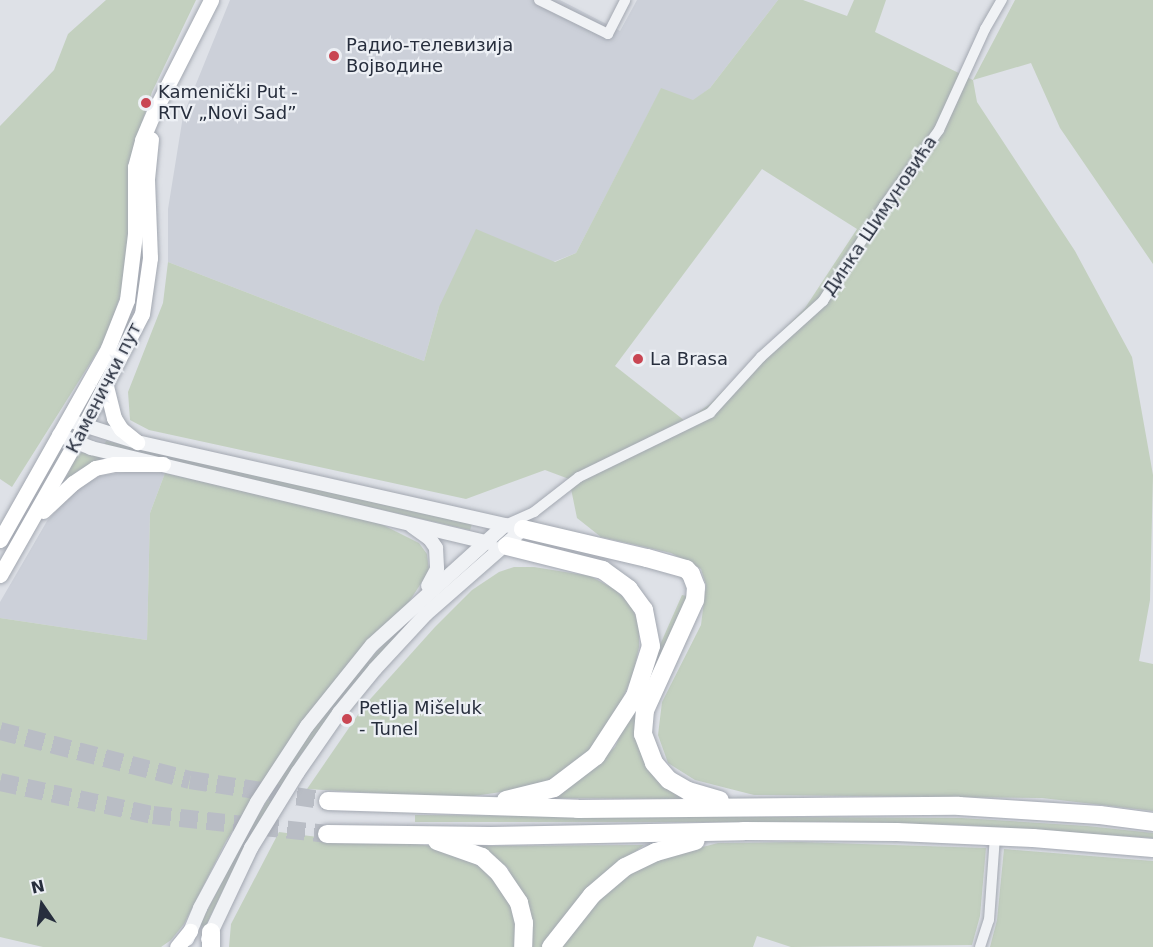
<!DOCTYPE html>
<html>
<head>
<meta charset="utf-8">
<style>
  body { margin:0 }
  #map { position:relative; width:1153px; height:947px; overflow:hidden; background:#dee1e7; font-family:"DejaVu Sans",sans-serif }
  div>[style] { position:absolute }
  .built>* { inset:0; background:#ccd0d9 }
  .green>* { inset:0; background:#c3d0bf }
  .trunk-tunnel>* { height:18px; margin-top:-9px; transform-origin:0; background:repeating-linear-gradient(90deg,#b9bdc5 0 18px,transparent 0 27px) }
  .roads { filter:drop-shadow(0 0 2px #a3a8b1) drop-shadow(0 0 2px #a3a8b1) }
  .minor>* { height:10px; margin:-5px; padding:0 5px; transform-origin:5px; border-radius:5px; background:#f0f2f5 }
  .tertiary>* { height:14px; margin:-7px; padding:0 7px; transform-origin:7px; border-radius:7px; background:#f0f2f5 }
  .secondary>* { height:15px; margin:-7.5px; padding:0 7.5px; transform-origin:7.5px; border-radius:7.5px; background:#fff }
  .trunk>* { height:18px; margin:-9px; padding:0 9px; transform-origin:9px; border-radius:9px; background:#fff }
  .dots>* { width:16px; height:16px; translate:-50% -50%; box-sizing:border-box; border:3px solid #edf0f5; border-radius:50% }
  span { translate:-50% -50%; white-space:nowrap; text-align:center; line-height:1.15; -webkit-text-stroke:4.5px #edf0f5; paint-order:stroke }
  .poi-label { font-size:18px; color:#272e3d }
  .left { translate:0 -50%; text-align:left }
  .street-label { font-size:18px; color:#272e3d }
  .north { position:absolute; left:12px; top:875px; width:60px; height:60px; -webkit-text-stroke:4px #edf0f5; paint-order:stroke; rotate:347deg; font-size:16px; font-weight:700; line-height:24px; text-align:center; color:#272e3d }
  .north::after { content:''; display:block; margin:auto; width:21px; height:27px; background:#272e3d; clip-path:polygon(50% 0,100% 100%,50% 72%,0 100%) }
</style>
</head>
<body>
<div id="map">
  <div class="built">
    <i style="clip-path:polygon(230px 0,560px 0,620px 31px,637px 0,778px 0,710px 88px,693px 101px,661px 89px,576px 253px,439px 307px,424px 361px,168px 262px,168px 209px,183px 116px)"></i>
    <i style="clip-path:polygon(132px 471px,165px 473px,150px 513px,147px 640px,0 618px,0 602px,47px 521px,78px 488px,99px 476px)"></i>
  </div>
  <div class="green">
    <i style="clip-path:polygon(106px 0,196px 0,152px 92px,135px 144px,130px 267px,106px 338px,12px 487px,0 479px,0 126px,54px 70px,68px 34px)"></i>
    <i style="clip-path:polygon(evenodd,778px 0,803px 0,847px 16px,854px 0,886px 0,875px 32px,973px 80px,1015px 0,1153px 0,1153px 264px,1060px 128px,1031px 63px,973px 80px,977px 102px,1075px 251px,1132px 357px,1153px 475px,1150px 600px,1139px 661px,1153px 664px,1153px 811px,1042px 798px,754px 795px,695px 780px,668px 763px,658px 735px,662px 702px,701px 625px,706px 585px,701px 569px,671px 553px,601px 537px,577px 518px,569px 479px,545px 470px,466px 499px,149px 430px,130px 420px,128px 392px,163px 303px,168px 262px,424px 361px,439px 307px,476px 229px,555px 262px,576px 253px,661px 88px,693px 100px,710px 88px,778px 0,762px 169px,857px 229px,805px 308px,710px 404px,685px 421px,615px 366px,762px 169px)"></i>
    <i style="clip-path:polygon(106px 441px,472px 524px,470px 530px,104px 446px)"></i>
    <i style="clip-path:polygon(78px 452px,118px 458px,79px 470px,64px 482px)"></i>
    <i style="clip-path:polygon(165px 473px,379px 523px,419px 543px,427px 554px,429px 571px,407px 605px,275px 765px,226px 841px,184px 924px,171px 940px,161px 947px,43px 947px,0 937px,0 618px,147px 640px,150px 513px)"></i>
    <i style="clip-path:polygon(514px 567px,534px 567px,590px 576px,616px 590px,631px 605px,639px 624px,639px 647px,633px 675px,614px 718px,591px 751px,551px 780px,515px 790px,460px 798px,307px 789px,364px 706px,435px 627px,472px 590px,499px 572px)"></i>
    <i style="clip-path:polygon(682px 595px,687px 596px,636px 711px,648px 769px,663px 787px,691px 799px,543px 798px,591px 769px,615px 747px)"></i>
    <i style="clip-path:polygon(433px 599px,353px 684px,299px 757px,245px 844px,205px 927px,200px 925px,242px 843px,295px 754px,350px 681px,412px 614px)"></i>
    <i style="clip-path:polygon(415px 815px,961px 818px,1087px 826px,1153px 833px,1153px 838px,963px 825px,823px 822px,415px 822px)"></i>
    <i style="clip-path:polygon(279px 832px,333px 839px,401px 842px,446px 848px,481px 863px,515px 907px,518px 947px,229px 947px,231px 924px)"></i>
    <i style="clip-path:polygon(800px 842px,986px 848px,980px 916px,972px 945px,791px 947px,757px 936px,753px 947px,558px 947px,597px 900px,631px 872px,660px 858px,718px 843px)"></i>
    <i style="clip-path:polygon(644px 845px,589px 887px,558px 924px,545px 947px,529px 947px,520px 895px,508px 868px,481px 846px)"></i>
    <i style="clip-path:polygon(1004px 849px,1153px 861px,1153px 947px,990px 947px,997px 920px)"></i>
  </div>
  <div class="trunk-tunnel">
    <i style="left:0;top:731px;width:196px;rotate:14.5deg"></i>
    <i style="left:190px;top:780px;width:140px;rotate:8.7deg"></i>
    <i style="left:0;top:782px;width:157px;rotate:12.2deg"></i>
    <i style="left:153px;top:815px;width:175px;rotate:6.2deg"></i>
  </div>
  <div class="roads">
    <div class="minor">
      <i style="left:539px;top:0;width:77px;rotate:26.2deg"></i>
      <i style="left:608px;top:34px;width:38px;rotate:-63deg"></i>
      <i style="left:505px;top:525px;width:32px;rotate:-24deg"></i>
      <i style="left:534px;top:512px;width:57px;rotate:-37.9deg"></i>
      <i style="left:579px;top:477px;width:146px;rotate:-26deg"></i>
      <i style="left:710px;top:413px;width:76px;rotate:-47.7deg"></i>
      <i style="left:761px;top:357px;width:84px;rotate:-42.1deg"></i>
      <i style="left:823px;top:301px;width:113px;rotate:-57.3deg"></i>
      <i style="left:884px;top:206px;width:94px;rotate:-54.1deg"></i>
      <i style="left:939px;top:130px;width:111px;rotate:-65.5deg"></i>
      <i style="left:985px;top:29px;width:34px;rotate:-60deg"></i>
      <i style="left:980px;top:947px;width:28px;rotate:-72deg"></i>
      <i style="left:989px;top:920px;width:84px;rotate:-85.9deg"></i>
    </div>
    <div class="tertiary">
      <i style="left:74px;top:422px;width:66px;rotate:17.6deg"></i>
      <i style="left:137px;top:442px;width:382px;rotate:12.7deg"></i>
      <i style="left:59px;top:435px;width:35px;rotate:22deg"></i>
      <i style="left:91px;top:448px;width:410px;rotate:13.4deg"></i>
      <i style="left:412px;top:526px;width:22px;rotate:36deg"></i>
      <i style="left:430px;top:539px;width:11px;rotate:56deg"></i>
      <i style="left:436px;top:548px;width:21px;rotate:87deg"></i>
      <i style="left:437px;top:569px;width:19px;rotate:118deg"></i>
      <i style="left:187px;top:939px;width:34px;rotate:-67deg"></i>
      <i style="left:200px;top:908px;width:120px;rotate:-61.7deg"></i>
      <i style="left:257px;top:802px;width:91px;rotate:-56.7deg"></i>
      <i style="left:307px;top:726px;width:104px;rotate:-51.3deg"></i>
      <i style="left:372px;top:645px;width:179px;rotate:-42.1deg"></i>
      <i style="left:208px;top:939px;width:101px;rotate:-64.7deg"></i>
      <i style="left:251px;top:848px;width:89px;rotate:-58.3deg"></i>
      <i style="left:298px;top:772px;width:72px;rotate:-55.2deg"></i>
      <i style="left:339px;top:713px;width:57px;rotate:-50.7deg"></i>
      <i style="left:375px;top:669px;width:75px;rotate:-47.2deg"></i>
      <i style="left:426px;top:614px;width:129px;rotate:-41.2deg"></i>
    </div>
    <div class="secondary">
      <i style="left:106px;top:386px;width:33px;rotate:76deg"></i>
      <i style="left:114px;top:418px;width:13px;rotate:58deg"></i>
      <i style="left:121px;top:429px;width:21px;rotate:39deg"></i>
      <i style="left:43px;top:511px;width:41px;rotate:-43deg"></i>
      <i style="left:73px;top:483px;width:27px;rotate:-34deg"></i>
      <i style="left:95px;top:468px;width:19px;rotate:-12deg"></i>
      <i style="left:114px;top:464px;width:49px"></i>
      <i style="left:0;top:540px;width:220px;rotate:-60.6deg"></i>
      <i style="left:108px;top:348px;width:52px;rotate:-68.4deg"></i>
      <i style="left:127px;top:300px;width:66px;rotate:-83.1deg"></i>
      <i style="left:135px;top:234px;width:67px;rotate:-90deg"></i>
      <i style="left:135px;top:167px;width:28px;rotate:-75deg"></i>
      <i style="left:142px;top:140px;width:30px;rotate:-67deg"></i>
      <i style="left:154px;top:112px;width:126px;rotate:-63deg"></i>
      <i style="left:0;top:575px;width:152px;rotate:-60.4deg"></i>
      <i style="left:75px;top:443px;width:145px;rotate:-62.6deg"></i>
      <i style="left:142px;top:314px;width:57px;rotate:-81.9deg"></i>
      <i style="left:150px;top:258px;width:79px;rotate:-92.2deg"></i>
      <i style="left:147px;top:179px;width:40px;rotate:-84.3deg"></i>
      <i style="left:177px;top:947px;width:21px;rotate:-51deg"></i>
    </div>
    <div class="trunk">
      <i style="left:523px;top:529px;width:127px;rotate:13.2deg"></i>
      <i style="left:647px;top:558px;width:41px;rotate:15.8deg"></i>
      <i style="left:686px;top:569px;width:7px;rotate:45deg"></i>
      <i style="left:691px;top:574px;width:14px;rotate:69deg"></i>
      <i style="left:696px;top:587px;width:13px;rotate:94deg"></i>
      <i style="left:695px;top:600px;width:121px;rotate:114.4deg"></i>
      <i style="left:645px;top:710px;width:24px;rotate:95deg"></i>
      <i style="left:643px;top:734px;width:31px;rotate:69deg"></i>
      <i style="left:654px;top:763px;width:23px;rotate:49deg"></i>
      <i style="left:669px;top:780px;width:22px;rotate:30deg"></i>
      <i style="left:688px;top:791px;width:33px;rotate:16deg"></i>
      <i style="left:506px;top:800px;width:49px;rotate:-14deg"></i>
      <i style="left:554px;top:788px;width:53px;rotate:-37.3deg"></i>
      <i style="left:596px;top:756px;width:72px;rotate:-57deg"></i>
      <i style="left:635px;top:696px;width:52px;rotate:-72.3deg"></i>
      <i style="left:651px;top:646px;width:37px;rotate:-101deg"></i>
      <i style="left:644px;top:610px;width:26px;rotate:-126deg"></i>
      <i style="left:629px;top:589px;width:32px;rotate:-144deg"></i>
      <i style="left:603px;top:570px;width:99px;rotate:-166deg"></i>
      <i style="left:328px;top:801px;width:250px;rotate:1.8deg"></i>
      <i style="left:578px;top:809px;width:381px;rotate:-0.5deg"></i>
      <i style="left:959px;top:806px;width:141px;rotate:3.7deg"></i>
      <i style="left:1100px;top:815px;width:53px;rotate:7.5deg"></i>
      <i style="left:327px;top:834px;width:164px;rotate:0.7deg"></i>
      <i style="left:491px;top:836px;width:252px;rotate:-1.1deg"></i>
      <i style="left:743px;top:831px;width:154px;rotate:0.4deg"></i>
      <i style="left:897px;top:832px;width:136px;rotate:2.5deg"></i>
      <i style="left:1033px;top:838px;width:120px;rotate:4.8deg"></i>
      <i style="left:437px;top:841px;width:48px;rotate:19.6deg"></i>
      <i style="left:482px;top:857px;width:23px;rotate:43deg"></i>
      <i style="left:499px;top:873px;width:36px;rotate:56deg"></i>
      <i style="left:519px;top:903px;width:21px;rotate:76deg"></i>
      <i style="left:524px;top:923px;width:24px;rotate:92deg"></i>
      <i style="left:211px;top:932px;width:15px;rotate:90deg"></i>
      <i style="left:551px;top:947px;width:66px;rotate:-51.7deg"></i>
      <i style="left:592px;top:895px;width:43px;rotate:-40.3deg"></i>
      <i style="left:625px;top:867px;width:34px;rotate:-26deg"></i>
      <i style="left:656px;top:852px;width:41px;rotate:-15.8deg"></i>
    </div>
  </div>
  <div class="dots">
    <i style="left:334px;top:56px;background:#c94653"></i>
    <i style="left:146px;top:103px;background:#c94653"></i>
    <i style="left:638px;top:359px;background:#c94653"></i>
    <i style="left:347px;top:719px;background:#c94653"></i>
  </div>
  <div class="poi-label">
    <span class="left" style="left:346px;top:56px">Радио-телевизија<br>Војводине</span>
    <span class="left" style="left:158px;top:103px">Kamenički Put -<br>RTV „Novi Sad”</span>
    <span class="left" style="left:650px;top:359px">La Brasa</span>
    <span class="left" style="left:359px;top:719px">Petlja Mišeluk<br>- Tunel</span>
  </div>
  <div class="street-label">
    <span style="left:880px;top:216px;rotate:-56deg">Динка Шимуновића</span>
    <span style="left:104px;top:388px;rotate:-63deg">Каменички пут</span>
  </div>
  <div class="north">N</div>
</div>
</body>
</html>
